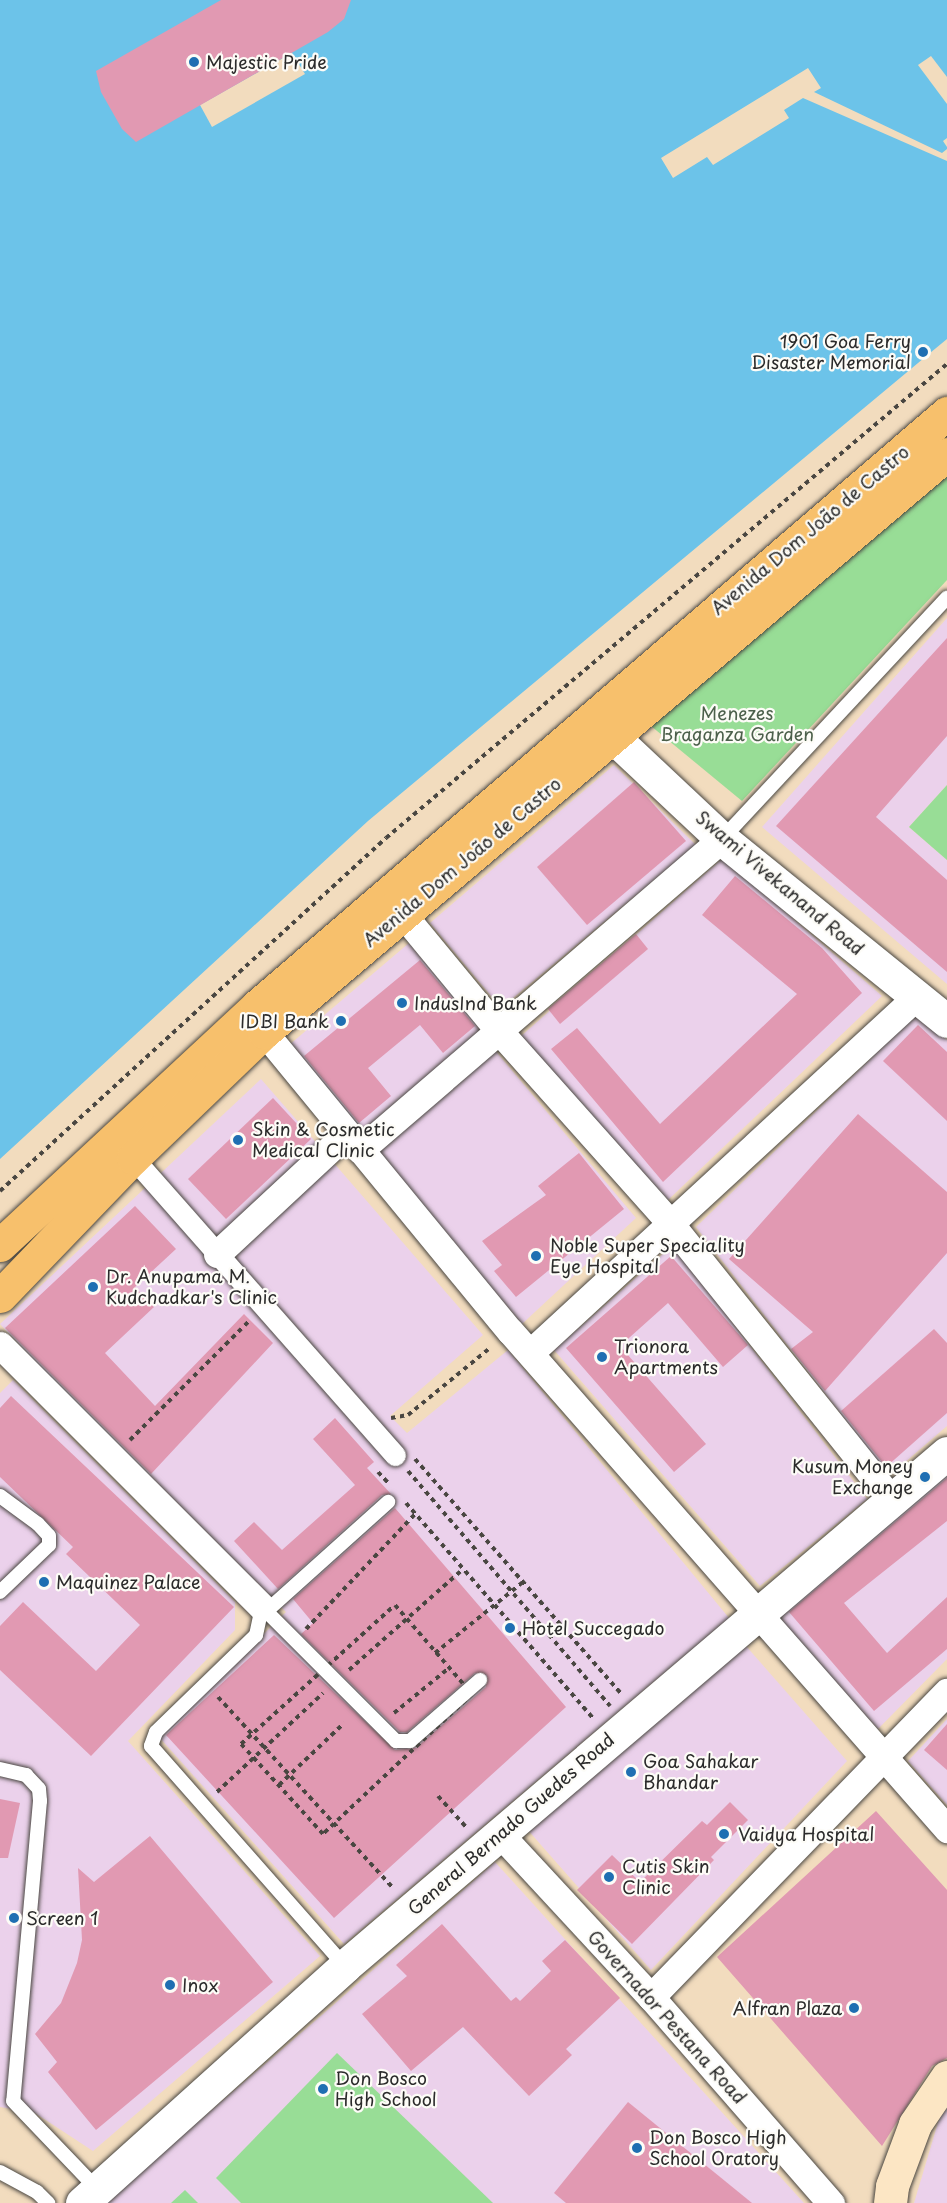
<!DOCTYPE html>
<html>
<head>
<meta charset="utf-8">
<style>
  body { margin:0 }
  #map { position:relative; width:947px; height:2203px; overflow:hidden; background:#f2dcbe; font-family:"Playpen Sans",sans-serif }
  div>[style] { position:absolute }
  .built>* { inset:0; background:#ebd1eb }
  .green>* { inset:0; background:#98dd96 }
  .water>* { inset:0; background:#6cc3e9 }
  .pier>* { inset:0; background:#f2dcbe }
  .building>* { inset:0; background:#e199b2 }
  .path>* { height:4px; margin-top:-2px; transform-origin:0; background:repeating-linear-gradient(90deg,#494641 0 4.5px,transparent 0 9px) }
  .roads { filter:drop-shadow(0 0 2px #494641) drop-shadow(0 0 2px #494641) }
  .service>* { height:14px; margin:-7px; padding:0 7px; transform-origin:7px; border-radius:7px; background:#fff }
  .pedestrian>* { height:21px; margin:-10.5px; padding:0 10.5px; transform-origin:10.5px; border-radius:10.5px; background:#fff }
  .minor>* { height:27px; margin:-13.5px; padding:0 13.5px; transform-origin:13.5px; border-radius:13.5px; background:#fff }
  .tertiary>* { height:33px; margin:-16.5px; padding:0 16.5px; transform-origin:16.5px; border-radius:16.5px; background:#fff }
  .secondary>* { height:33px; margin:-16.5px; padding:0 16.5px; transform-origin:16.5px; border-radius:16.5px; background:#fce6c4 }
  .primary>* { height:33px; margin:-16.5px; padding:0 16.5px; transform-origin:16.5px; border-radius:16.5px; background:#f7c06c }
  .dots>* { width:16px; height:16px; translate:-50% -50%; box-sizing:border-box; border:3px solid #fdfcf7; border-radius:50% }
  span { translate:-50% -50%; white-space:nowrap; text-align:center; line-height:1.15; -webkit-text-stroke:4.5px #fdfcf7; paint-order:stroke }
  .poi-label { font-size:18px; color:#2b2b2b }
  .left { translate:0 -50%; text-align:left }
  .right { translate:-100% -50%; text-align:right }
  .street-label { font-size:18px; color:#2b2b2b }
  .park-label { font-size:18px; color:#4c604b }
</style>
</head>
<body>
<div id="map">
  <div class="built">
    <i style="clip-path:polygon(947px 618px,947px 785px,909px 827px,947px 860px,947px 984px,762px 827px)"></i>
    <i style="clip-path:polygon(614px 765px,696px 845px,501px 1008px,430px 923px)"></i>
    <i style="clip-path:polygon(723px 858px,882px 996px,668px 1200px,520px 1037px)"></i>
    <i style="clip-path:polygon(409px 943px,484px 1034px,359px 1138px,288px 1046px)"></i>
    <i style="clip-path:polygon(917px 1014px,947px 1040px,947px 1426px,889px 1476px,696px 1227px)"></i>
    <i style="clip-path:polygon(493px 1048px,636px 1218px,522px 1324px,376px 1152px)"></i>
    <i style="clip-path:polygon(261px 1079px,483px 1335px,390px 1416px,407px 1433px,508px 1350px,729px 1618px,344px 1944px,159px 1737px,286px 1612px,113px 1444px,0 1324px)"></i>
    <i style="clip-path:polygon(673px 1245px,867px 1499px,760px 1586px,554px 1350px)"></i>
    <i style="clip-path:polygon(13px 1380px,235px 1602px,235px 1630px,128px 1741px,320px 1956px,93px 2151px,35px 2113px,0 2107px,0 1393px)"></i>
    <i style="clip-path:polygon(947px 1464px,947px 1659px,878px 1729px,772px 1614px)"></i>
    <i style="clip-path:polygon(746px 1646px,847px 1761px,651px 1970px,527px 1829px)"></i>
    <i style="clip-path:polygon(947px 1719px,947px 1805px,908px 1761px)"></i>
    <i style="clip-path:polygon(495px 1862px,804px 2203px,104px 2203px,330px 2008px)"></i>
    <i style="clip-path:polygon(947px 2108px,947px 2203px,914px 2203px,940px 2116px)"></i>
  </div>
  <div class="green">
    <i style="clip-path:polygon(947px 474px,947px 580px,742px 801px,651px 726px)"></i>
    <i style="clip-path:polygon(947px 785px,947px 860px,909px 827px)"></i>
    <i style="clip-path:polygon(337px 2053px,493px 2203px,241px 2203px,216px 2178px)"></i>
    <i style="clip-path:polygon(185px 2190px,198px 2203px,171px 2203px)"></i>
  </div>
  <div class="water">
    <i style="clip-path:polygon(0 0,947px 0,947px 138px,943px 141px,947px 147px,947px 339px,930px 353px,924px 345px,918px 350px,924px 358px,368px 821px,0 1159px)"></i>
  </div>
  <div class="pier">
    <i style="clip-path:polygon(292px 53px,305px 74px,212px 127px,200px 105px)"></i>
    <i style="clip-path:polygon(931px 56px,947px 77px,947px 104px,918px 65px)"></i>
    <i style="clip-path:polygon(808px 68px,821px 88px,814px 92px,942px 153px,947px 149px,947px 161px,803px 98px,784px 110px,789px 118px,713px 165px,707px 157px,673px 178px,661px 158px)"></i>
  </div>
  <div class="building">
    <i style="clip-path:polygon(221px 0,351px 0,344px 19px,328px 32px,136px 142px,122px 129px,101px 92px,96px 71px)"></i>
    <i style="clip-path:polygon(947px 638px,947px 736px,876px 817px,947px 880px,947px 972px,776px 826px)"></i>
    <i style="clip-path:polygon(634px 782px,686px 841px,587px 925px,537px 867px)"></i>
    <i style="clip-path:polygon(735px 876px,822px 948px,862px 993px,663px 1182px,551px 1049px,577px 1028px,660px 1124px,797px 994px,702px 915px)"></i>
    <i style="clip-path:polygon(636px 934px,648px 949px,560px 1024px,548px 1009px)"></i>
    <i style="clip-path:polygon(420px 960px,475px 1026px,443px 1053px,420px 1025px,368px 1068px,391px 1096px,359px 1123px,304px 1056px)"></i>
    <i style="clip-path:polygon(918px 1025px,947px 1052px,947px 1121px,883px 1061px)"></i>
    <i style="clip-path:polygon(273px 1098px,311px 1139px,226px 1219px,188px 1179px)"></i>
    <i style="clip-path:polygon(858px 1114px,947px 1192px,947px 1253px,825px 1391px,791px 1349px,813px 1332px,729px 1259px)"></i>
    <i style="clip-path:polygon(579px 1153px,624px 1209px,516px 1297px,494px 1271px,502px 1265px,482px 1241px,546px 1195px,538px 1186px)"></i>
    <i style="clip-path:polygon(135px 1206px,176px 1249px,135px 1287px,154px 1307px,105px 1353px,155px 1406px,244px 1314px,273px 1343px,151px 1474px,5px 1328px)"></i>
    <i style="clip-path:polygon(671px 1256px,748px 1345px,723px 1367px,668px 1303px,620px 1346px,706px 1444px,674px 1472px,566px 1348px)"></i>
    <i style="clip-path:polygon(934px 1329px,947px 1343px,947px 1413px,886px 1467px,841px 1411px)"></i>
    <i style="clip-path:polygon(11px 1396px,234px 1607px,91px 1756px,0 1670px,0 1626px,23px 1602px,96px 1671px,140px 1625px,66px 1554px,73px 1547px,0 1477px,0 1408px)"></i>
    <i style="clip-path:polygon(335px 1418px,374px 1462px,367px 1468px,391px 1494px,382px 1495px,278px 1589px,234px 1541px,254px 1522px,282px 1550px,355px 1485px,313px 1439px)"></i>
    <i style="clip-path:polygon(947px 1478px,947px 1521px,844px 1603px,887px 1653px,947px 1597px,947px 1649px,874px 1711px,789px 1612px)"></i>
    <i style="clip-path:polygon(395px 1508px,566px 1707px,334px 1918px,166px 1735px,274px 1635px,395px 1750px,416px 1748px,486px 1687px,487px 1675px,475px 1673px,407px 1732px,400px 1732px,301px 1634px,313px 1623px,293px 1599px)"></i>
    <i style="clip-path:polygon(947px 1724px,947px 1770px,924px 1750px)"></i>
    <i style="clip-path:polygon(0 1799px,20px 1803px,8px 1858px,0 1858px)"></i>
    <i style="clip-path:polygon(730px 1802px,748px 1820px,711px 1857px,714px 1860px,632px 1944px,577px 1890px,612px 1855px,640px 1882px,702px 1821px,707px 1825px)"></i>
    <i style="clip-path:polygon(876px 1811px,947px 1890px,947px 2058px,932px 2066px,882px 2146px,717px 1957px)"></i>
    <i style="clip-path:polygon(150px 1836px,273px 1982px,96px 2130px,48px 2072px,57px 2062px,35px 2034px,61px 2003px,77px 1963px,82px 1940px,78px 1868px,94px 1882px)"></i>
    <i style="clip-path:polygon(442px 1924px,511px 2001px,516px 1997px,520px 2001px,551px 1971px,542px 1961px,565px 1940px,620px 1998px,566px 2049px,572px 2055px,529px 2096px,463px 2027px,411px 2071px,362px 2014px,407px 1976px,396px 1965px)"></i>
    <i style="clip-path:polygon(628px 2102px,752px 2203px,566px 2203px,554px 2193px)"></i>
  </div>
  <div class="path">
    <i style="left:0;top:1191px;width:523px;rotate:-42.44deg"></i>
    <i style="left:386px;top:838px;width:734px;rotate:-40.2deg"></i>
    <i style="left:391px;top:1418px;width:17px;rotate:-10deg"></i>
    <i style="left:408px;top:1415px;width:107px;rotate:-39.3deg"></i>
    <i style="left:130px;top:1440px;width:170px;rotate:-45deg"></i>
    <i style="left:415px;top:1459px;width:314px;rotate:48.7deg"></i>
    <i style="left:408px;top:1471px;width:310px;rotate:49.3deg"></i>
    <i style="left:378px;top:1472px;width:16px;rotate:47deg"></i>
    <i style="left:406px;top:1503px;width:286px;rotate:49deg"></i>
    <i style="left:395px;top:1605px;width:118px;rotate:49.1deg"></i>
    <i style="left:472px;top:1694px;width:204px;rotate:136.8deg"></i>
    <i style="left:323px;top:1834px;width:122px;rotate:-132.3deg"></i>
    <i style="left:241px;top:1744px;width:207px;rotate:-42.1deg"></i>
    <i style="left:306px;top:1629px;width:158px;rotate:-46.5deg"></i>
    <i style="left:435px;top:1653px;width:113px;rotate:-38.9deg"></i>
    <i style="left:349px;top:1670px;width:152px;rotate:-41.5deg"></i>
    <i style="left:218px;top:1697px;width:259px;rotate:47.5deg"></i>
    <i style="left:394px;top:1713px;width:71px;rotate:-39.3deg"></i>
    <i style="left:279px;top:1785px;width:90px;rotate:-43.6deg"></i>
    <i style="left:217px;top:1792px;width:145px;rotate:-43deg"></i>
    <i style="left:438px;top:1796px;width:42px;rotate:47.9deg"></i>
  </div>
  <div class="roads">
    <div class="service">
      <i style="left:722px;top:839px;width:330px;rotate:-47deg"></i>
      <i style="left:0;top:1496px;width:47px;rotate:36.4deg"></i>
      <i style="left:38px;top:1524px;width:16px;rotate:47deg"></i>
      <i style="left:49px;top:1536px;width:9px;rotate:90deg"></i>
      <i style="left:49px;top:1545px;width:68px;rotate:136.2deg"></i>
      <i style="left:262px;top:1607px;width:29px;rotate:102deg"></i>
      <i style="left:256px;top:1635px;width:139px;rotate:135.9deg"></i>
      <i style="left:156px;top:1732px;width:15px;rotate:110deg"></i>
      <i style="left:151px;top:1746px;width:293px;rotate:48.6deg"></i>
      <i style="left:262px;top:1607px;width:190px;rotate:45deg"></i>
      <i style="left:396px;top:1741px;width:14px"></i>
      <i style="left:410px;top:1741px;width:93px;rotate:-41.1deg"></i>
      <i style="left:261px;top:1616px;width:171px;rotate:-41.9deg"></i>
      <i style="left:0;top:1769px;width:27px;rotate:13deg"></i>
      <i style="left:26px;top:1775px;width:19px;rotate:47deg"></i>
      <i style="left:39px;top:1789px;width:12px;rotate:85deg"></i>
      <i style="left:40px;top:1801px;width:301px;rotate:95.1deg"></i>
      <i style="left:13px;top:2101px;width:122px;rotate:46.3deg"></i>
      <i style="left:0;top:2172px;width:42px;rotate:28.4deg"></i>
      <i style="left:37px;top:2192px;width:16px;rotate:45deg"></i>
    </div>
    <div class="pedestrian">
      <i style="left:133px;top:1158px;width:396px;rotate:48.6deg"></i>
    </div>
    <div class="minor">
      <i style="left:401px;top:912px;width:156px;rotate:50.5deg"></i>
      <i style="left:500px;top:1032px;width:256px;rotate:48.3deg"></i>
      <i style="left:670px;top:1223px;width:356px;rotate:51.3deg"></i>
      <i style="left:264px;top:1032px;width:387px;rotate:50.6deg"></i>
      <i style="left:510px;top:1331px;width:663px;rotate:48.73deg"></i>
      <i style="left:360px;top:1150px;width:477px;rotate:-40.7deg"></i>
      <i style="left:217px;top:1254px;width:176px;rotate:-42.9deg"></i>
      <i style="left:0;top:1345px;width:371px;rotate:45deg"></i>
      <i style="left:531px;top:1352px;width:525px;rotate:-42.68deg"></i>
      <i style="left:499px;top:1833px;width:224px;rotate:47.2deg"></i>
      <i style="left:651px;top:1997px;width:274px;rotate:48.9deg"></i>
      <i style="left:651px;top:1997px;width:425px;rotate:-45.9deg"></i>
    </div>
    <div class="tertiary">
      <i style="left:593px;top:718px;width:177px;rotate:43.2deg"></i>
      <i style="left:722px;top:839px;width:289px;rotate:39deg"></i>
      <i style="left:82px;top:2203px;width:354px;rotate:-42deg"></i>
      <i style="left:345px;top:1966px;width:791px;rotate:-40.44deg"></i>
    </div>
    <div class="secondary">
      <i style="left:890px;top:2203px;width:17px;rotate:-83deg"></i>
      <i style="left:892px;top:2186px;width:66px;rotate:-69.6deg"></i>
      <i style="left:915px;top:2124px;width:57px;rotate:-55.8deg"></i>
    </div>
    <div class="primary">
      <i style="left:0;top:1245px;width:351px;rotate:-42.9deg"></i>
      <i style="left:257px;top:1006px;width:910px;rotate:-40.68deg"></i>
      <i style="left:0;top:1296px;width:192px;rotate:-46.1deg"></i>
      <i style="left:133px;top:1158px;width:182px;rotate:-43.9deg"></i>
      <i style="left:264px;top:1032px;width:895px;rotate:-40.24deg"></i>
    </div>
  </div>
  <div class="dots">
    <i style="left:194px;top:62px;background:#1f6fb2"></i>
    <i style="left:923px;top:352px;background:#1f6fb2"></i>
    <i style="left:402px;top:1003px;background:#1f6fb2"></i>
    <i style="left:341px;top:1021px;background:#1f6fb2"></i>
    <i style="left:238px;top:1140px;background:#1f6fb2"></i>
    <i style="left:536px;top:1256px;background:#1f6fb2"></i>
    <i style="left:93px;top:1287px;background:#1f6fb2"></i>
    <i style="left:602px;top:1357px;background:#1f6fb2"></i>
    <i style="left:925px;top:1477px;background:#1f6fb2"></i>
    <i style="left:44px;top:1582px;background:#1f6fb2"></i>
    <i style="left:510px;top:1628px;background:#1f6fb2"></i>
    <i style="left:631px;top:1772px;background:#1f6fb2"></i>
    <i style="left:724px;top:1834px;background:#1f6fb2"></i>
    <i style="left:609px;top:1877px;background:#1f6fb2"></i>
    <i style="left:14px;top:1918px;background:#1f6fb2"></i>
    <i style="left:170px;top:1985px;background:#1f6fb2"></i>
    <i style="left:854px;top:2008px;background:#1f6fb2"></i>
    <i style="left:323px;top:2089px;background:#1f6fb2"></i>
    <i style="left:637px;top:2148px;background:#1f6fb2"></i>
  </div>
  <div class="poi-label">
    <span class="left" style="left:206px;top:62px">Majestic Pride</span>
    <span class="right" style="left:911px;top:352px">1901 Goa Ferry<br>Disaster Memorial</span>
    <span class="left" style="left:414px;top:1003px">IndusInd Bank</span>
    <span class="right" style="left:329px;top:1021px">IDBI Bank</span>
    <span class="left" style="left:252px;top:1140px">Skin &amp; Cosmetic<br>Medical Clinic</span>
    <span class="left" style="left:550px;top:1256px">Noble Super Speciality<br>Eye Hospital</span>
    <span class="left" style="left:106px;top:1287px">Dr. Anupama M.<br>Kudchadkar's Clinic</span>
    <span class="left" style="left:614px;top:1357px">Trionora<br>Apartments</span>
    <span class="right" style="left:913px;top:1477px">Kusum Money<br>Exchange</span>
    <span class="left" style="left:56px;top:1582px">Maquinez Palace</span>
    <span class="left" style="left:522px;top:1628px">Hotel Succegado</span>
    <span class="left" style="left:643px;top:1772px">Goa Sahakar<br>Bhandar</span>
    <span class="left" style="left:738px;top:1834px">Vaidya Hospital</span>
    <span class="left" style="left:622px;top:1877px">Cutis Skin<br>Clinic</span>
    <span class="left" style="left:26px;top:1918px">Screen 1</span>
    <span class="left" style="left:182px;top:1985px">Inox</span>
    <span class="right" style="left:842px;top:2008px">Alfran Plaza</span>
    <span class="left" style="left:335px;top:2089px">Don Bosco<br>High School</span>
    <span class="left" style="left:649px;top:2148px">Don Bosco High<br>School Oratory</span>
  </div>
  <div class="street-label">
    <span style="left:810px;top:530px;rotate:-40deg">Avenida Dom João de Castro</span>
    <span style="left:462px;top:862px;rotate:-40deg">Avenida Dom João de Castro</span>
    <span style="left:780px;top:883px;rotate:40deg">Swami Vivekanand Road</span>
    <span style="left:511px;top:1824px;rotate:-41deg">General Bernado Guedes Road</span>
    <span style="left:667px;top:2017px;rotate:48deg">Governador Pestana Road</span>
  </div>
  <div class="park-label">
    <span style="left:737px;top:724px">Menezes<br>Braganza Garden</span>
  </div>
</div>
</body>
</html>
